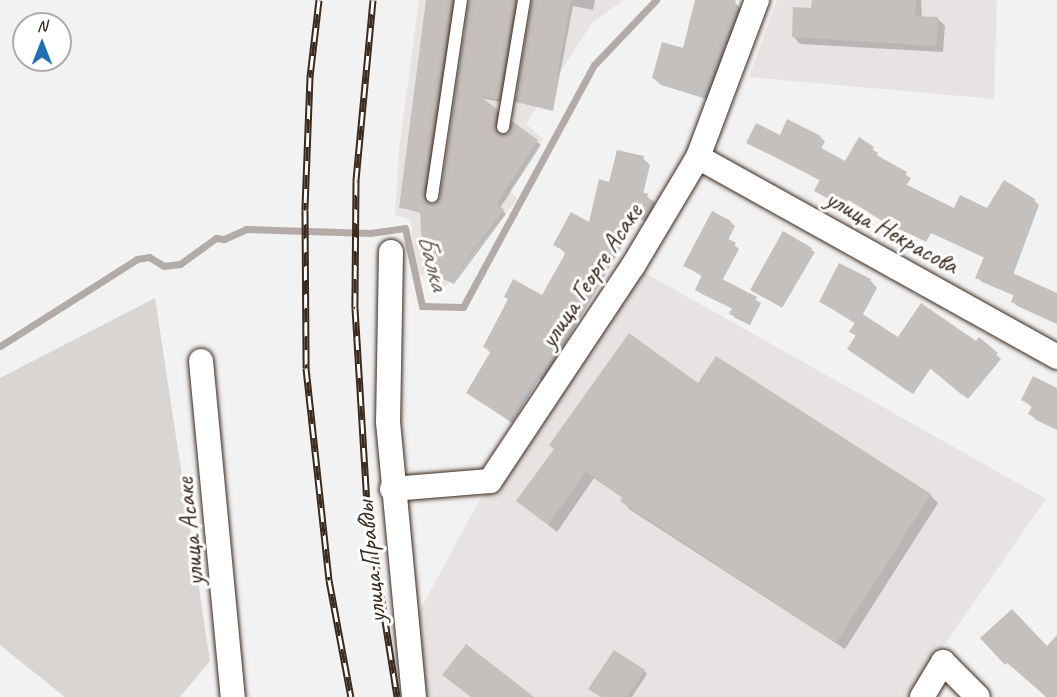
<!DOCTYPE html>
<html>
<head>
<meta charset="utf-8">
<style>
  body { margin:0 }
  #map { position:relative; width:1057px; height:697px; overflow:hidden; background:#f3f2f2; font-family:Caveat,sans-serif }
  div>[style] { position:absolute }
  .built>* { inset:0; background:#e6e3e2 }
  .green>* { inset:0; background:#d8d5d2 }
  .shadow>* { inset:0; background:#0003 }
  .stream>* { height:7px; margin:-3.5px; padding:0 3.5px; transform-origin:3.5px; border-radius:3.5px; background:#b2aba7 }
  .building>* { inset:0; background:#c6c0bd }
  .roads { filter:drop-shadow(0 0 2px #3b2a1e) drop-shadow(0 0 2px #3b2a1e) }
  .lane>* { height:12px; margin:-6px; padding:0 6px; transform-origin:6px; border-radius:6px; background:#fff }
  .street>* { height:24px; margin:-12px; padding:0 12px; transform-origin:12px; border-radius:12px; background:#fff }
  .rail>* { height:7px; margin-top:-3.5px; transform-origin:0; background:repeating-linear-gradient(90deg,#fff 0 14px,#3b2a1e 0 28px); box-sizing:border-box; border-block:2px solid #3b2a1e }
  span { translate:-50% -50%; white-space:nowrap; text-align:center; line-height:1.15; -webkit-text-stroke:6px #fff; paint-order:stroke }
  .street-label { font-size:26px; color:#3b2a1e }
  .water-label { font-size:27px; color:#65574e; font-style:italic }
  .north { position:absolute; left:12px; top:12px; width:60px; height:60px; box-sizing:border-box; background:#fff; border:2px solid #b1aaa5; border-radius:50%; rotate:0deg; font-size:16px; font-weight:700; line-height:24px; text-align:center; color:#3b2a1e }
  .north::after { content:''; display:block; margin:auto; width:21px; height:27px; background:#1f6fb2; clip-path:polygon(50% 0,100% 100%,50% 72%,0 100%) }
</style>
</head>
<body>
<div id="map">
  <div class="built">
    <i style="clip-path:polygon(419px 0,624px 0,592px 23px,526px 124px,543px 139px,510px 191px,518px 199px,444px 288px,415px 271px,411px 220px,395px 215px,399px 150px)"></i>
    <i style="clip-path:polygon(777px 0,997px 0,994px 99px,749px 77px)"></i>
    <i style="clip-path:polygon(633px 266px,1046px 499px,908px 697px,414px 697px,407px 634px,490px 481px)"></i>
  </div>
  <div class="green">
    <i style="clip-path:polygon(155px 298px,210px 661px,180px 697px,65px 697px,0 645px,0 378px)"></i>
  </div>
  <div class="shadow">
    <i style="clip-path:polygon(428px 0,459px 0,426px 199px,431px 206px,442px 198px,470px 0,520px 0,502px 102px,480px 98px,500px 114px,500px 135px,510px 134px,513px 123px,541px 145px,500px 208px,506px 214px,454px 284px,424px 270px,421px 213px,400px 207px)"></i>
    <i style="clip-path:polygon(533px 0,595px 0,593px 10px,573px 6px,553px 111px,517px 102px)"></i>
    <i style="clip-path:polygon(697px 0,723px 0,735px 3px,742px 10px,733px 46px,726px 44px,710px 100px,661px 85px,653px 78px,684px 50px)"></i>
    <i style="clip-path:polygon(813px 0,921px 0,922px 18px,938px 19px,945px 26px,943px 52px,800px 44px,793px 36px,813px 10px)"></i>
    <i style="clip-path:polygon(781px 137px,820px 137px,825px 141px,821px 149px,846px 163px,859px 140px,878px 153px,876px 157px,911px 178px,906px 186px,954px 210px,987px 210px,1034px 200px,1039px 205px,1013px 275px,1057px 295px,1057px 324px,1017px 306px,1013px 301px,1015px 296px,982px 282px,977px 277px,985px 258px,931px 233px,926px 242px,848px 200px,843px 207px,816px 190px,821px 181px,748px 143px)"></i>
    <i style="clip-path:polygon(643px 158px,650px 165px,643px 194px,655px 202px,650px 222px,638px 219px,543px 381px,539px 379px,512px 423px,468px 393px,491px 354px,485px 347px,542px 297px,566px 254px,555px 244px,590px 224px,610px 184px)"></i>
    <i style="clip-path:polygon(730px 222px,735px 226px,728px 240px,739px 249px,722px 281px,761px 303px,750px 325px,735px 318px,731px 313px,733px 309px,702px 294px,697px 289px,703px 277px,685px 265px)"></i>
    <i style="clip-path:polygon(784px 233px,815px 252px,782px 308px,752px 289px)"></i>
    <i style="clip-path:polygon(870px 280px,877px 288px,862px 316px,899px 339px,976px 343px,979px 339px,1001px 359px,968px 399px,931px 368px,913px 394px,849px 349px,857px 337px,851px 331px,856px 324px,821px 302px)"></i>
    <i style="clip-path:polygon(699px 385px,930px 495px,938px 503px,845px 649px,629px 509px,623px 498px,594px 478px,557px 532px,518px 501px)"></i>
    <i style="clip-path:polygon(1057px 388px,1057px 430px,1036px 420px,1030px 414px,1033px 408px,1023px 400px)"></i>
    <i style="clip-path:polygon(1057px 637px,1057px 697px,1046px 697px,989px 645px,1047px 648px)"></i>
    <i style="clip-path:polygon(644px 671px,647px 674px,632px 697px,601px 697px)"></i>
  </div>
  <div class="stream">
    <i style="left:0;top:346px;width:162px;rotate:-32.4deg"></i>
    <i style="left:137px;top:259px;width:12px;rotate:-9deg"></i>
    <i style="left:149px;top:257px;width:17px;rotate:31deg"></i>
    <i style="left:164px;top:266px;width:16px;rotate:-7deg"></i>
    <i style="left:180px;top:264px;width:44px;rotate:-35.8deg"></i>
    <i style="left:216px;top:238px;width:8px;rotate:7deg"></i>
    <i style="left:224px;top:239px;width:24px;rotate:-24deg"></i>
    <i style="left:246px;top:229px;width:124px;rotate:1.8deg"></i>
    <i style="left:370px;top:233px;width:35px;rotate:-8deg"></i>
    <i style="left:405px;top:228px;width:80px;rotate:77.7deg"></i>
    <i style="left:422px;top:306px;width:41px;rotate:1.4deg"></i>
    <i style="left:463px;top:307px;width:275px;rotate:-61.6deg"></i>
    <i style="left:594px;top:65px;width:90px;rotate:-46.4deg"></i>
  </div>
  <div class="building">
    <i style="clip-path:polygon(426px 0,453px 0,424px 195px,426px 202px,434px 204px,440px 197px,469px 0,516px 0,499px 100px,480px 96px,498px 110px,495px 126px,498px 134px,509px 133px,512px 121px,538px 140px,497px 203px,504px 210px,450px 281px,423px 270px,420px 211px,399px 208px)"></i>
    <i style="clip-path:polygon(532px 0,571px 0,551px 109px,515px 102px)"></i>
    <i style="clip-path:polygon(695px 0,736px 0,726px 40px,719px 38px,703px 93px,652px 78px,662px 42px,683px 48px)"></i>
    <i style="clip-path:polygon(812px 0,916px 0,915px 16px,938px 17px,936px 46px,792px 37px,793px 7px,811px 8px)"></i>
    <i style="clip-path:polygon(787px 119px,821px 136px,816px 145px,845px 161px,859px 137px,874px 147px,871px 152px,907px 172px,901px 182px,954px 208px,960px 195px,987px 208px,1004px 180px,1035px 199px,1008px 271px,1057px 293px,1057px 322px,1011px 302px,1014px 294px,975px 278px,984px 257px,926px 229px,921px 239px,887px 224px,843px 196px,838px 204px,814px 191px,820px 179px,746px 143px,756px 123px,780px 135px)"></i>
    <i style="clip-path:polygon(617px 150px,644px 156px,635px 190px,648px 194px,643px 215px,631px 212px,535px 375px,531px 373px,504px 417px,466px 393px,491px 351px,483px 347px,508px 299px,504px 297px,513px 279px,542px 295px,566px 252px,553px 245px,571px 212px,589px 222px,599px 179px,609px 182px)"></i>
    <i style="clip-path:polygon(712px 211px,731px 221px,723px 236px,736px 243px,718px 277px,757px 297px,745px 321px,729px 314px,732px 308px,695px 290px,702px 275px,683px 266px)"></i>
    <i style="clip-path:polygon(783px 231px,812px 248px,779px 306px,750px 290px)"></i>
    <i style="clip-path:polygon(839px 263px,871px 279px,850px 318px,819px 302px)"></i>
    <i style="clip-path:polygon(921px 303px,976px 341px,979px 337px,998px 353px,962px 395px,926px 365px,908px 391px,847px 349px,856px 335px,849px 332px,861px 313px,898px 337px)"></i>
    <i style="clip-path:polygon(629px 333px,698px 383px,716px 356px,931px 494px,836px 643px,620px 501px,622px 497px,586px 471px,548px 525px,516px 501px,554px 449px,549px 445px)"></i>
    <i style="clip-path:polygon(1033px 376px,1057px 388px,1057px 406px,1048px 424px,1028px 414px,1032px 406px,1021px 400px)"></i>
    <i style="clip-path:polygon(1012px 609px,1047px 646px,1057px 635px,1057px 686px,1047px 697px,1007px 663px,1005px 665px,980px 638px)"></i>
    <i style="clip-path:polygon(466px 644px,534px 697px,471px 697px,442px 675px)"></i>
    <i style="clip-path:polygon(614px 650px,645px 670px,627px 697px,601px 697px,588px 689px)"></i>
  </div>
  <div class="roads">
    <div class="lane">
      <i style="left:503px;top:127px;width:129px;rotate:-80.6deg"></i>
      <i style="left:432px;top:196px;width:198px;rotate:-81.6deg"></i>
    </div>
    <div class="street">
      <i style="left:698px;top:157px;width:411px;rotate:29.1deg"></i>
      <i style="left:391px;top:252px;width:170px;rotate:91deg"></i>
      <i style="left:388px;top:422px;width:276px;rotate:84.6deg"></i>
      <i style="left:201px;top:361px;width:338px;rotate:84.6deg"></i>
      <i style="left:392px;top:489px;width:98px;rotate:-4.7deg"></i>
      <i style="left:490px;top:481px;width:258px;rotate:-56.4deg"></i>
      <i style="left:633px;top:266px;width:127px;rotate:-59.2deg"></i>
      <i style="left:698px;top:157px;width:168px;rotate:-69.4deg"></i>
      <i style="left:922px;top:697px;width:41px;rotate:-59deg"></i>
      <i style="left:943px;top:662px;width:49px;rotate:45deg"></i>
    </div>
  </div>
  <div class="rail">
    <i style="left:319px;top:0;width:78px;rotate:96.7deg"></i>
    <i style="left:310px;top:77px;width:133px;rotate:92.2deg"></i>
    <i style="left:305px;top:210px;width:158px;rotate:89.6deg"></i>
    <i style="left:306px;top:368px;width:213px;rotate:83.8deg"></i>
    <i style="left:329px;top:580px;width:119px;rotate:79.4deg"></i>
    <i style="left:373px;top:0;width:182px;rotate:95.4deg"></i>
    <i style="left:356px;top:181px;width:127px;rotate:90.5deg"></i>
    <i style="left:355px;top:308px;width:199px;rotate:86.5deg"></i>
    <i style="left:367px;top:507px;width:192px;rotate:81deg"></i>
  </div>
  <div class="street-label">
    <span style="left:892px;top:232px;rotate:29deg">улица Некрасова</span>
    <span style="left:591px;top:276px;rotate:-57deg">улица Георге Асаке</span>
    <span style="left:190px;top:532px;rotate:-96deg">улица Асаке</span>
    <span style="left:371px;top:562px;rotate:-96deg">улица Правды</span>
  </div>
  <div class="water-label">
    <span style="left:433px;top:262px;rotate:75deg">Балка</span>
  </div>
  <div class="north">N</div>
</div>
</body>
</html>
